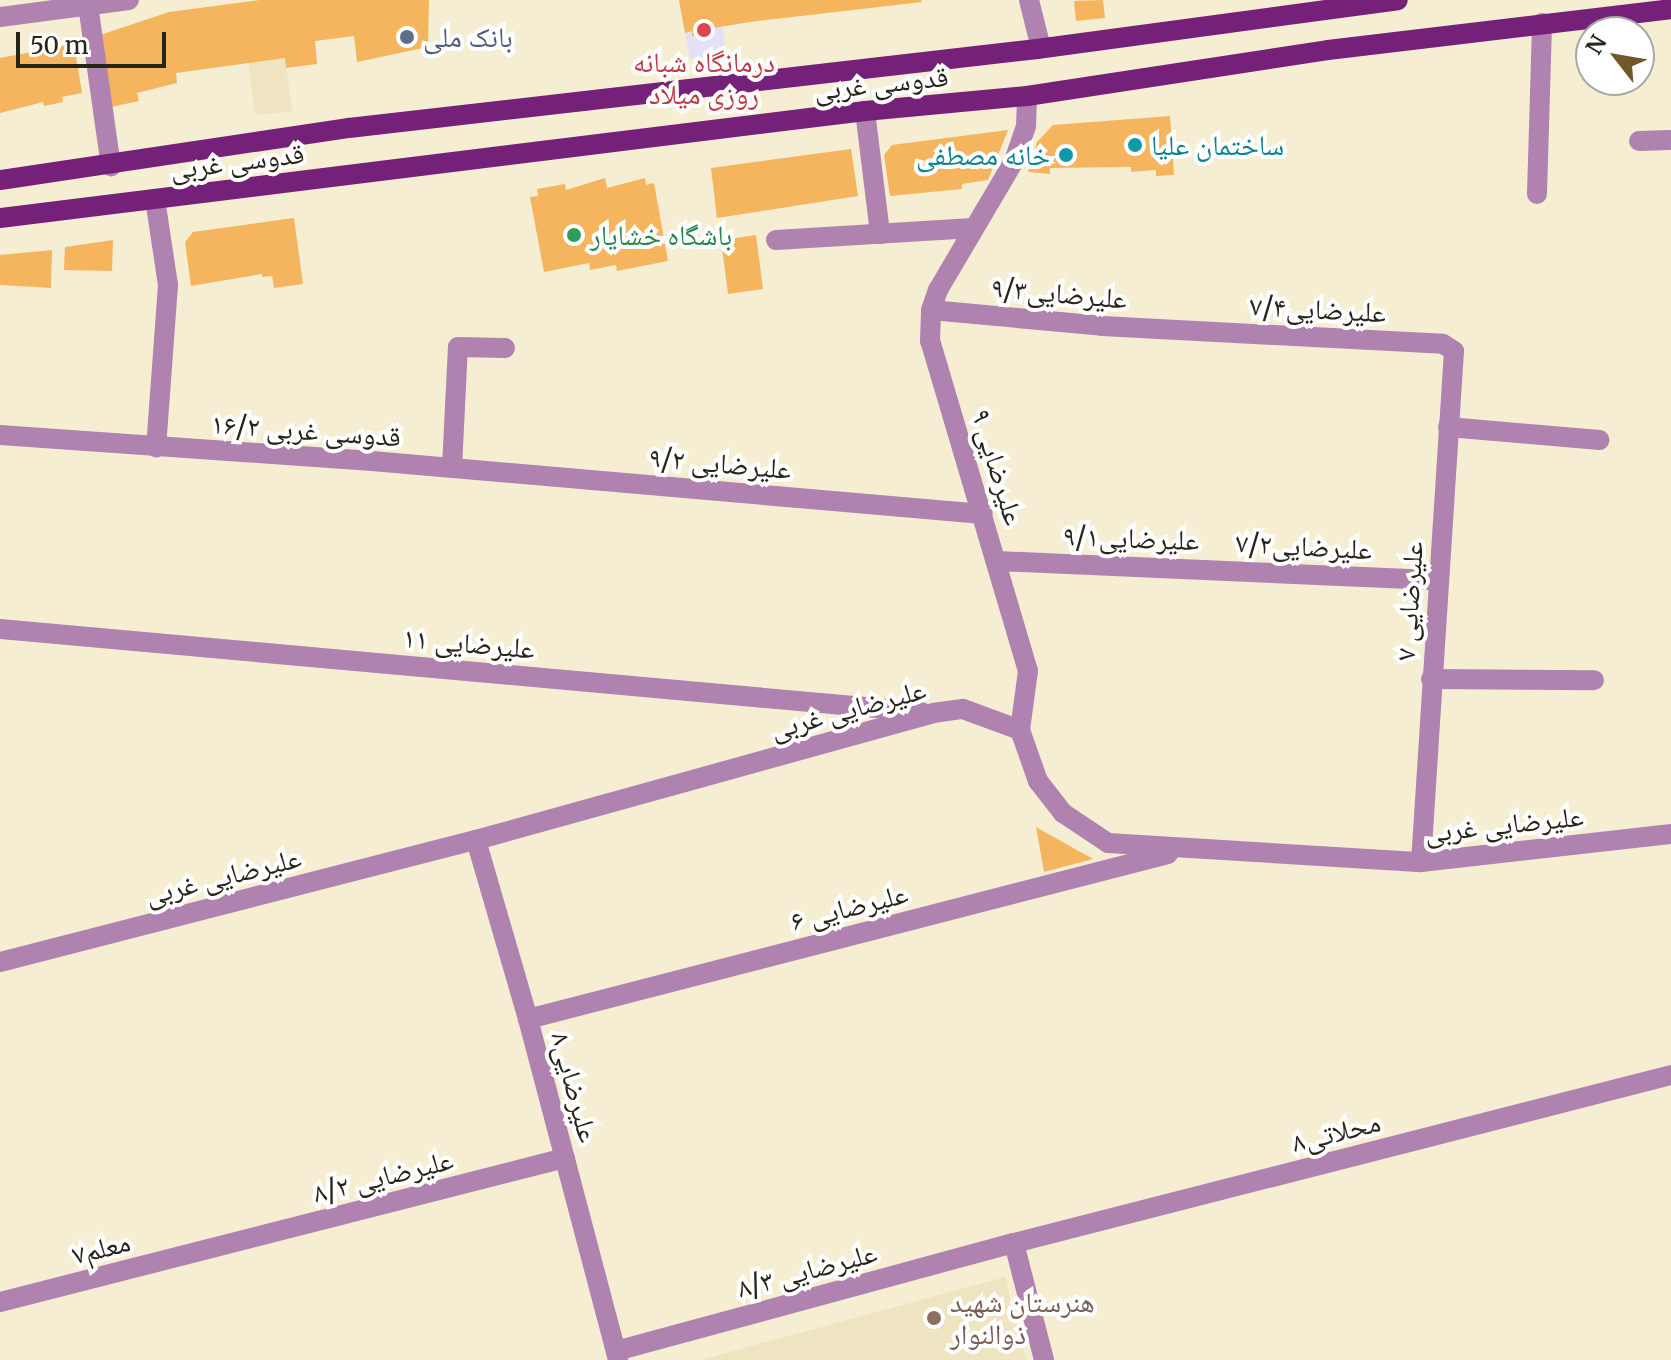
<!DOCTYPE html>
<html>
<head>
<meta charset="utf-8">
<style>
  body { margin:0 }
  #map { position:relative; width:1671px; height:1360px; overflow:hidden; background:#f6eed3; font-family:Merriweather,"Noto Naskh Arabic",serif }
  div>[style] { position:absolute }
  .built>* { inset:0; background:#efe4c1 }
  .medical>* { inset:0; background:#e4e1f7 }
  .building>* { inset:0; background:#f4b55e }
  .minor>* { height:20px; margin:-10px; padding:0 10px; transform-origin:10px; border-radius:10px; background:#af82b0 }
  .major>* { height:20px; margin:-10px; padding:0 10px; transform-origin:10px; border-radius:10px; background:#752079 }
  .dots>* { width:22px; height:22px; translate:-50% -50%; box-sizing:border-box; border:4px solid #fff; border-radius:50% }
  span { translate:-50% -50%; white-space:nowrap; text-align:center; line-height:1.15; -webkit-text-stroke:8px #fff; paint-order:stroke }
  .service-label { font-size:28px; color:#4e5e75 }
  .left { translate:0 -50%; text-align:left }
  .health-label { font-size:28px; color:#be3a42 }
  .street-label { font-size:28px; color:#27241a }
  .culture-label { font-size:28px; color:#0d838f }
  .right { translate:-100% -50%; text-align:right }
  .leisure-label { font-size:28px; color:#27864d }
  .education-label { font-size:28px; color:#785e54 }
  .north { position:absolute; left:1575px; top:16px; width:80px; height:80px; box-sizing:border-box; background:#fff; border:2px solid #a9a7a3; border-radius:50%; rotate:301deg; font-size:22px; font-weight:700; line-height:32px; text-align:center; color:#27241a }
  .north::after { content:''; display:block; margin:auto; width:28px; height:36px; background:#715829; clip-path:polygon(50% 0,100% 100%,50% 72%,0 100%) }
  .scale { position:absolute; left:16px; top:32px; width:150px; height:36px; box-sizing:border-box; border:4px solid #27241a; border-top:0; padding-left:10px; font-size:24px; line-height:28px; white-space:nowrap; color:#27241a; -webkit-text-stroke:6px #fff; paint-order:stroke }
</style>
</head>
<body>
<div id="map">
  <div class="built">
    <i style="clip-path:polygon(278px 0,292px 111px,255px 115px,241px 3px)"></i>
    <i style="clip-path:polygon(1005px 1277px,1026px 1360px,700px 1360px)"></i>
  </div>
  <div class="medical">
    <i style="clip-path:polygon(679px 0,719px 0,726px 55px,690px 60px)"></i>
  </div>
  <div class="building">
    <i style="clip-path:polygon(260px 0,429px 0,428px 47px,357px 62px,354px 36px,315px 41px,317px 64px,286px 68px,285px 58px,176px 73px,177px 83px,137px 93px,139px 101px,111px 107px,100px 35px,169px 12px)"></i>
    <i style="clip-path:polygon(679px 0,921px 0,922px 2px,750px 22px,707px 29px,708px 34px,692px 36px,692px 31px,685px 33px)"></i>
    <i style="clip-path:polygon(1103px 0,1105px 18px,1076px 21px,1074px 1px)"></i>
    <i style="clip-path:polygon(74px 44px,82px 93px,62px 97px,63px 102px,44px 106px,43px 102px,0 113px,0 58px)"></i>
    <i style="clip-path:polygon(1170px 116px,1174px 175px,1156px 176px,1156px 170px,1131px 172px,1131px 167px,1050px 168px,1050px 174px,1028px 172px,1037px 142px,1053px 125px)"></i>
    <i style="clip-path:polygon(1008px 130px,988px 180px,962px 184px,962px 189px,890px 196px,884px 155px,892px 145px)"></i>
    <i style="clip-path:polygon(851px 149px,858px 196px,717px 218px,711px 168px)"></i>
    <i style="clip-path:polygon(605px 178px,607px 188px,645px 178px,646px 185px,654px 183px,668px 261px,617px 271px,616px 265px,590px 270px,589px 263px,544px 272px,530px 197px,538px 196px,537px 189px,565px 184px,566px 190px)"></i>
    <i style="clip-path:polygon(294px 218px,303px 284px,274px 288px,272px 276px,262px 277px,262px 274px,191px 286px,185px 242px,193px 232px)"></i>
    <i style="clip-path:polygon(756px 235px,763px 289px,728px 294px,721px 240px)"></i>
    <i style="clip-path:polygon(113px 240px,112px 271px,64px 270px,65px 247px)"></i>
    <i style="clip-path:polygon(52px 250px,51px 288px,0 285px,0 255px)"></i>
    <i style="clip-path:polygon(1036px 827px,1093px 859px,1044px 872px)"></i>
  </div>
  <div class="minor">
    <i style="left:1029px;top:0;width:49px;rotate:76deg"></i>
    <i style="left:88px;top:5px;width:163px;rotate:81.9deg"></i>
    <i style="left:0;top:17px;width:130px;rotate:-7.5deg"></i>
    <i style="left:865px;top:111px;width:124px;rotate:83deg"></i>
    <i style="left:1639px;top:141px;width:32px;rotate:-2deg"></i>
    <i style="left:1537px;top:194px;width:171px;rotate:-88.3deg"></i>
    <i style="left:155px;top:199px;width:87px;rotate:81.4deg"></i>
    <i style="left:168px;top:285px;width:163px;rotate:94.2deg"></i>
    <i style="left:776px;top:240px;width:197px;rotate:-3.5deg"></i>
    <i style="left:931px;top:310px;width:172px;rotate:5.3deg"></i>
    <i style="left:1102px;top:326px;width:341px;rotate:3deg"></i>
    <i style="left:1443px;top:344px;width:13px;rotate:32deg"></i>
    <i style="left:1454px;top:351px;width:512px;rotate:93.69deg"></i>
    <i style="left:1448px;top:427px;width:152px;rotate:4.9deg"></i>
    <i style="left:0;top:435px;width:373px;rotate:4deg"></i>
    <i style="left:372px;top:461px;width:613px;rotate:4.96deg"></i>
    <i style="left:452px;top:468px;width:121px;rotate:-87.2deg"></i>
    <i style="left:458px;top:347px;width:47px;rotate:1.2deg"></i>
    <i style="left:997px;top:561px;width:442px;rotate:2.5deg"></i>
    <i style="left:0;top:629px;width:925px;rotate:5.15deg"></i>
    <i style="left:1431px;top:679px;width:163px;rotate:0.4deg"></i>
    <i style="left:1020px;top:730px;width:60px;rotate:-82.3deg"></i>
    <i style="left:1028px;top:671px;width:344px;rotate:-106.5deg"></i>
    <i style="left:930px;top:341px;width:31px;rotate:-88deg"></i>
    <i style="left:931px;top:310px;width:21px;rotate:-71deg"></i>
    <i style="left:938px;top:290px;width:150px;rotate:-59.5deg"></i>
    <i style="left:1014px;top:161px;width:37px;rotate:-71deg"></i>
    <i style="left:1026px;top:126px;width:30px;rotate:-88deg"></i>
    <i style="left:476px;top:840px;width:186px;rotate:73.8deg"></i>
    <i style="left:528px;top:1019px;width:353px;rotate:75.2deg"></i>
    <i style="left:0;top:962px;width:491px;rotate:-14.4deg"></i>
    <i style="left:476px;top:840px;width:474px;rotate:-15.5deg"></i>
    <i style="left:933px;top:713px;width:30px;rotate:-8deg"></i>
    <i style="left:963px;top:709px;width:61px;rotate:20.2deg"></i>
    <i style="left:1020px;top:730px;width:54px;rotate:70.6deg"></i>
    <i style="left:1038px;top:781px;width:41px;rotate:52deg"></i>
    <i style="left:1063px;top:813px;width:54px;rotate:33.7deg"></i>
    <i style="left:1108px;top:843px;width:314px;rotate:3.5deg"></i>
    <i style="left:1421px;top:862px;width:252px;rotate:-6.4deg"></i>
    <i style="left:528px;top:1019px;width:661px;rotate:-14.46deg"></i>
    <i style="left:1014px;top:1243px;width:121px;rotate:75.6deg"></i>
    <i style="left:0;top:1302px;width:583px;rotate:-14.3deg"></i>
    <i style="left:616px;top:1351px;width:412px;rotate:-15.2deg"></i>
    <i style="left:1014px;top:1243px;width:678px;rotate:-14.34deg"></i>
  </div>
  <div class="major">
    <i style="left:0;top:180px;width:353px;rotate:-8.5deg"></i>
    <i style="left:349px;top:128px;width:693px;rotate:-6.55deg"></i>
    <i style="left:1037px;top:49px;width:364px;rotate:-7.7deg"></i>
    <i style="left:0;top:218px;width:872px;rotate:-7.05deg"></i>
    <i style="left:865px;top:111px;width:163px;rotate:-5.3deg"></i>
    <i style="left:1027px;top:96px;width:304px;rotate:-8.7deg"></i>
    <i style="left:1328px;top:50px;width:345px;rotate:-6.8deg"></i>
  </div>
  <div class="dots">
    <i style="left:704px;top:30px;background:#e0444e"></i>
    <i style="left:407px;top:37px;background:#5c6f8a"></i>
    <i style="left:1135px;top:145px;background:#0f9aa8"></i>
    <i style="left:1066px;top:155px;background:#0f9aa8"></i>
    <i style="left:574px;top:235px;background:#2e9e5b"></i>
    <i style="left:934px;top:1318px;background:#8d6e63"></i>
  </div>
  <div class="service-label">
    <span class="left" style="left:423px;top:37px">بانک ملی</span>
  </div>
  <div class="health-label">
    <span style="left:704px;top:78px">درمانگاه شبانه<br>روزی میلاد</span>
  </div>
  <div class="street-label">
    <span style="left:881px;top:83px;rotate:-6deg">قدوسی غربی</span>
    <span style="left:237px;top:161px;rotate:-7deg">قدوسی غربی</span>
    <span style="left:1059px;top:293px;rotate:5deg">علیرضایی۹/۳</span>
    <span style="left:1318px;top:309px;rotate:3deg">علیرضایی۷/۴</span>
    <span style="left:306px;top:430px;rotate:4deg">۱۶/۲ قدوسی غربی</span>
    <span style="left:720px;top:463px;rotate:5deg">۹/۲ علیرضایی</span>
    <span style="left:998px;top:467px;rotate:73deg">۹ علیرضایی</span>
    <span style="left:1131px;top:538px;rotate:2deg">علیرضایی۹/۱</span>
    <span style="left:1304px;top:546px;rotate:3deg">علیرضایی۷/۲</span>
    <span style="left:1409px;top:601px;rotate:-86deg">۷ علیرضایی</span>
    <span style="left:469px;top:643px;rotate:5deg">۱۱ علیرضایی</span>
    <span style="left:848px;top:709px;rotate:-15deg">علیرضایی غربی</span>
    <span style="left:1504px;top:824px;rotate:-6deg">علیرضایی غربی</span>
    <span style="left:223px;top:876px;rotate:-14deg">علیرضایی غربی</span>
    <span style="left:849px;top:907px;rotate:-14deg">۶ علیرضایی</span>
    <span style="left:575px;top:1087px;rotate:75deg">علیرضایی۸</span>
    <span style="left:1336px;top:1132px;rotate:-14deg">محلاتی۸</span>
    <span style="left:383px;top:1176px;rotate:-14deg">علیرضایی ۸/۲</span>
    <span style="left:101px;top:1248px;rotate:-14deg">معلم۷</span>
    <span style="left:807px;top:1270px;rotate:-15deg">۸/۳ علیرضایی</span>
  </div>
  <div class="culture-label">
    <span class="left" style="left:1151px;top:145px">ساختمان علیا</span>
    <span class="right" style="left:1050px;top:155px">خانه مصطفی</span>
  </div>
  <div class="leisure-label">
    <span class="left" style="left:590px;top:235px">باشگاه خشایار</span>
  </div>
  <div class="education-label">
    <span class="left" style="left:950px;top:1318px">هنرستان شهید<br>ذوالنوار</span>
  </div>
  <div class="north">N</div>
  <div class="scale">50 m</div>
</div>
</body>
</html>
